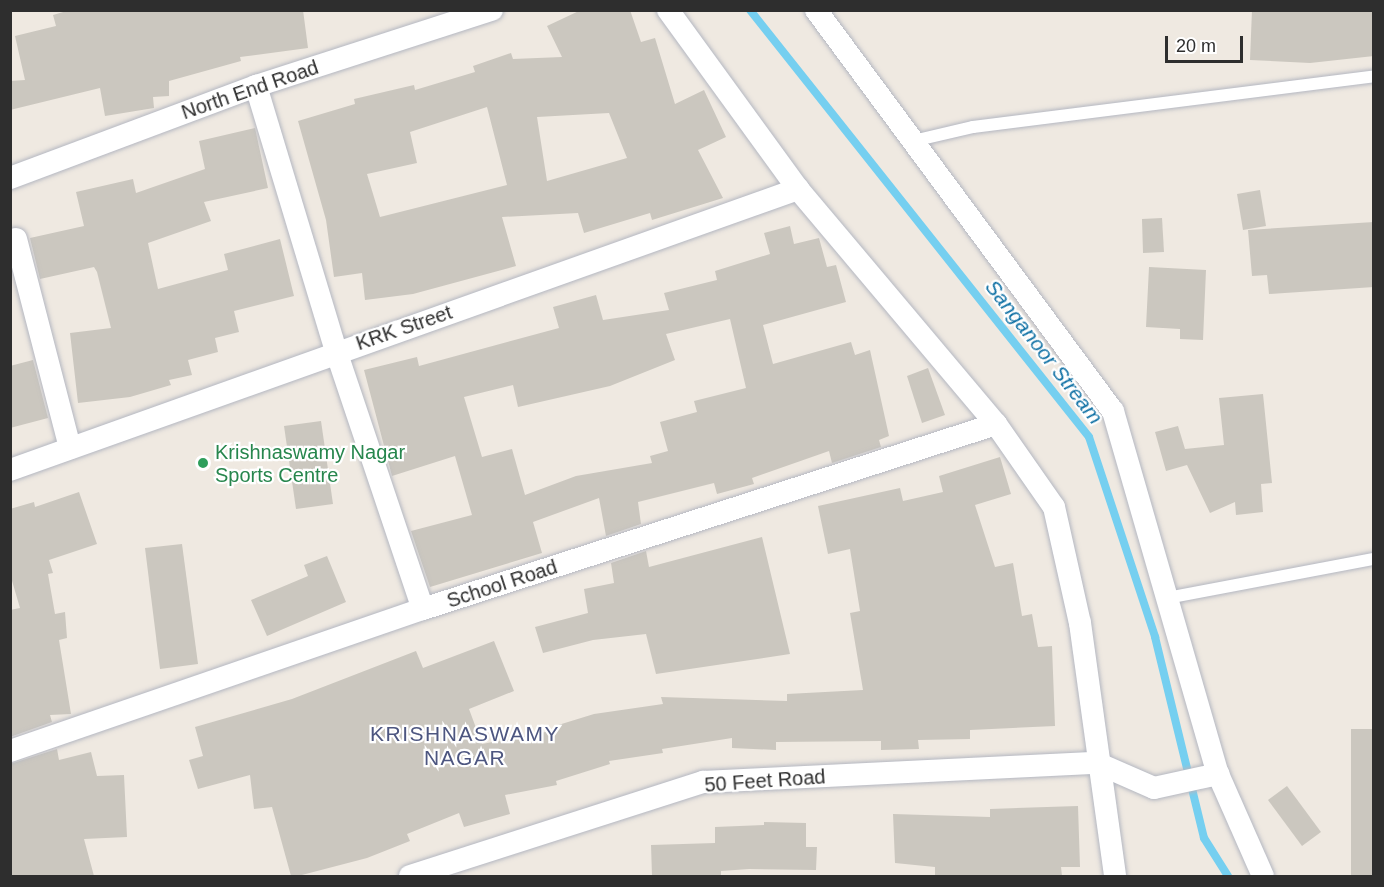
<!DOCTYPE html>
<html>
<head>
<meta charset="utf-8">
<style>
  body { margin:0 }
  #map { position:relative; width:1384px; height:887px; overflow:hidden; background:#efe9e1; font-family:Arial,sans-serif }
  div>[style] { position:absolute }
  .stream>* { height:8px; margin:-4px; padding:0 4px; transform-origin:4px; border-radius:4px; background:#75cff0 }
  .building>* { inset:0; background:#cbc7bf }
  .roads { filter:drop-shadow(0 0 2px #b4b7c1) drop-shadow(0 0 2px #b4b7c1) }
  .service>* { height:12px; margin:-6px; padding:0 6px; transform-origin:6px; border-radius:6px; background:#fff }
  .minor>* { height:22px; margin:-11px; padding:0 11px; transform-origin:11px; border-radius:11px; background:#fff }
  .dots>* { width:16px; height:16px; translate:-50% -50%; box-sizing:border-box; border:3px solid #fff; border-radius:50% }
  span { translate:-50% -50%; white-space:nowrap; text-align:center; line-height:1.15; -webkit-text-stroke:4.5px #fff; paint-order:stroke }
  .street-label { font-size:20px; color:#2e2e2e }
  .leisure-label { font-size:20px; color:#27864d }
  .left { translate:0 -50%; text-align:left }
  .water-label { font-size:21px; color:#0d6fa3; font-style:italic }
  .neighbourhood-label { font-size:21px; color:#4d5680; letter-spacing:1.5px }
  .frame { position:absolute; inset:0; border:12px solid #2e2e2e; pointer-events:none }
  .scale { position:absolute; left:1165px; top:36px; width:78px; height:27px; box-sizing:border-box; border:3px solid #2e2e2e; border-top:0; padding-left:8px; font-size:18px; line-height:21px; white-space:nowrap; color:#2e2e2e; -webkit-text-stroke:4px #fff; paint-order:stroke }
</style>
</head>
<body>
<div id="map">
  <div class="stream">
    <i style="left:750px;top:10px;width:545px;rotate:51.55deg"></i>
    <i style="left:1089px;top:437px;width:211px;rotate:71.7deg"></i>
    <i style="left:1155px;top:637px;width:207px;rotate:76.3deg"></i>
    <i style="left:1204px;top:838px;width:45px;rotate:57.7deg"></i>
  </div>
  <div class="building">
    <i style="clip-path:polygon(70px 10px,303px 10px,308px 48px,240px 57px,241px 61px,169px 81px,169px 96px,153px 97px,154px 108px,105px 116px,100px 88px,10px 110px,10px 81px,25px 80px,15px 36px,56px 26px,53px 15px)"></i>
    <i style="clip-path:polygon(evenodd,581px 10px,630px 10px,641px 42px,655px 38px,675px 104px,704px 90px,726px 137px,698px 150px,723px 198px,652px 220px,650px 213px,584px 233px,578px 213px,502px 217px,516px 266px,413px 294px,365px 300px,362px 273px,334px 277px,326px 220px,298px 121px,355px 104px,354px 99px,414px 85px,415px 90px,475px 72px,473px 66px,511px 53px,513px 59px,562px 57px,547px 26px,581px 10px,487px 107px,507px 185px,380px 217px,367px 174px,417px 163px,410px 132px,487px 107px,581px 10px,609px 113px,627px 158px,547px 181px,537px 117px,609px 113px)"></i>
    <i style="clip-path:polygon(1252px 10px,1374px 10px,1374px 56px,1310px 63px,1250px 60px)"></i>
    <i style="clip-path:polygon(255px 128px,268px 188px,204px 202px,211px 221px,148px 243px,158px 289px,228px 270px,224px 254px,280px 239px,294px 296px,234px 311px,239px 332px,215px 338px,218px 352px,188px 360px,192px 375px,169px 380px,171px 385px,130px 397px,78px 403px,70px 333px,111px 328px,97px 272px,94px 267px,40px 279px,30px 238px,84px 226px,76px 192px,133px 179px,136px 193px,205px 169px,199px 141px)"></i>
    <i style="clip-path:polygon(1260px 190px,1266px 226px,1243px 230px,1237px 194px)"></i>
    <i style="clip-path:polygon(1162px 218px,1164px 252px,1143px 253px,1142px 219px)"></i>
    <i style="clip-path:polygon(1374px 222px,1374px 287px,1269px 294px,1267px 275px,1252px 276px,1248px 230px)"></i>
    <i style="clip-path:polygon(evenodd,790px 226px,794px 244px,819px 238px,827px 267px,836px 265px,846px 302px,763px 325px,773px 364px,851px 342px,855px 355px,870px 350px,889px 436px,879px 440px,881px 447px,832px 463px,829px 451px,752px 478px,754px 484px,717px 494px,714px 483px,638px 502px,641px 524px,606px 536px,599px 498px,533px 522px,542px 553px,430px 587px,411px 531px,472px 515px,455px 456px,392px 476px,364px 370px,417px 357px,419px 366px,559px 328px,553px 307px,596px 295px,603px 320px,669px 310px,664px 293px,717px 280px,715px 271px,770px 254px,764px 233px,790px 226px,730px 319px,746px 388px,694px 401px,697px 412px,660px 422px,668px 451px,650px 456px,652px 463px,576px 476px,525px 495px,512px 449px,482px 457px,464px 397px,513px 385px,518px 407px,610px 386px,675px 360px,666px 334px,730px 319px)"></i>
    <i style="clip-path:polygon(1149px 267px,1206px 270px,1203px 340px,1180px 339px,1180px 329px,1146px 327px)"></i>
    <i style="clip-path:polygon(33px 360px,48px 418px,10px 428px,10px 366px)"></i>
    <i style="clip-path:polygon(928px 368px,945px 415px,922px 423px,907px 376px)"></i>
    <i style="clip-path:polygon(1263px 394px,1272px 483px,1261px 484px,1263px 512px,1236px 515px,1235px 502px,1210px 513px,1187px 465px,1166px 471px,1155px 432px,1178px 426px,1185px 449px,1224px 445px,1219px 398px)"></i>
    <i style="clip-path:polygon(321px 421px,333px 504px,296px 509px,284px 426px)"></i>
    <i style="clip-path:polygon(1000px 457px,1011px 494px,975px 505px,995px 567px,1013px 563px,1022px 616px,1032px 614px,1038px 647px,1052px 646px,1055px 726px,970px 730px,970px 739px,918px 740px,919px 749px,881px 750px,881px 741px,776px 742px,776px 750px,732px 748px,732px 738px,662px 749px,663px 753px,609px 761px,610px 764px,556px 781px,557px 785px,505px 795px,510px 814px,464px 827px,459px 813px,407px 834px,410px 841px,367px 858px,298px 876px,291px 876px,272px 807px,254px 809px,250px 775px,198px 789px,189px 760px,203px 756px,195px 727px,292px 699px,416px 651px,423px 668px,494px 641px,514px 691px,469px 709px,482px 744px,556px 730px,555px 726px,594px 714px,663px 704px,661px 697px,787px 701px,787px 694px,863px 690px,850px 613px,860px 611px,850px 549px,828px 554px,818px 506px,900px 488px,903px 501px,943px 492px,939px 476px)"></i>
    <i style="clip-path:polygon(79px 492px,97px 544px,49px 560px,53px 573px,48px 574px,55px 614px,65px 612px,67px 638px,59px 640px,71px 714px,50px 715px,52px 722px,10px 737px,10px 610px,20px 608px,10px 574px,10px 509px,34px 502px,35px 507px)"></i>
    <i style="clip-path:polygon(762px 537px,790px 654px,656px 674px,646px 634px,593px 640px,543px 653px,535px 627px,588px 613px,584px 589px,614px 583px,611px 563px,646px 551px,649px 567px)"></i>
    <i style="clip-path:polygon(182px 544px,198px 664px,160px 669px,145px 548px)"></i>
    <i style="clip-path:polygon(327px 556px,346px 602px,267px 636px,251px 600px,308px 576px,304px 565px)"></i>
    <i style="clip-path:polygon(1351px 729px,1374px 729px,1374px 876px,1351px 876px)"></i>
    <i style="clip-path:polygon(57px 749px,59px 760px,91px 752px,97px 776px,124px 775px,127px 837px,84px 839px,94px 876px,10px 876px,10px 764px)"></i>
    <i style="clip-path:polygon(1287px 786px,1321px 832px,1302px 846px,1268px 800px)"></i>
    <i style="clip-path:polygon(1078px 806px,1080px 867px,1061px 867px,1062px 876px,935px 876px,935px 867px,895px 863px,893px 814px,990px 817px,990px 809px)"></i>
    <i style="clip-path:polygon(764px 822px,806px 823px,806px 847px,817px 847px,816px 870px,749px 869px,721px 871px,721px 876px,652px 876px,651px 845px,715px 843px,715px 827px,764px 825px)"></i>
  </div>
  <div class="roads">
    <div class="service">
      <i style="left:913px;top:141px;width:62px;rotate:-13.1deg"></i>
      <i style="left:973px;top:127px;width:404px;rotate:-7.2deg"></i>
      <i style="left:1167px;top:598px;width:211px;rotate:-10.7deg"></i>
    </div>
    <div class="minor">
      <i style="left:668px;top:10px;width:221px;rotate:54deg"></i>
      <i style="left:798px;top:189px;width:307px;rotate:49.9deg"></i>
      <i style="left:996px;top:424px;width:101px;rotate:55.1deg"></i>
      <i style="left:1054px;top:507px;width:119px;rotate:77.4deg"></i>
      <i style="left:1080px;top:623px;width:255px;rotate:82.1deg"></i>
      <i style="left:816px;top:10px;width:499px;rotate:53.5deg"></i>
      <i style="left:1113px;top:411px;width:378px;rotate:73.9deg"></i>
      <i style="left:1218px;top:774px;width:111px;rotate:66.2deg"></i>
      <i style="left:256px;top:86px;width:277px;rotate:73.2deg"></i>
      <i style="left:336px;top:351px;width:272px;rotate:71.4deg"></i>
      <i style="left:10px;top:178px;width:263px;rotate:-20.5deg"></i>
      <i style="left:256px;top:86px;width:248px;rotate:-17.9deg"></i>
      <i style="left:16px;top:239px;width:216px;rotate:75.5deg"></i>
      <i style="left:10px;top:470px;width:837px;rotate:-19.63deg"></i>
      <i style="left:10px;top:751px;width:437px;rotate:-19deg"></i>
      <i style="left:423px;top:609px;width:602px;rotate:-17.89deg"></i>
      <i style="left:410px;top:876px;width:308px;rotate:-17.8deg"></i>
      <i style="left:703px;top:782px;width:394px;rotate:-2.8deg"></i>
      <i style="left:1097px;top:763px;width:62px;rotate:23.7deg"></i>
      <i style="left:1154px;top:788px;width:66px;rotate:-12.3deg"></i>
    </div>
  </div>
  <div class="dots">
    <i style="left:203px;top:463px;background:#2e9e5b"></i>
  </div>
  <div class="street-label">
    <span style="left:250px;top:90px;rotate:-19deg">North End Road</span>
    <span style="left:404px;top:328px;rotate:-19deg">KRK Street</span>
    <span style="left:502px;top:584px;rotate:-18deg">School Road</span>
    <span style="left:765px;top:781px;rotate:-4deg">50 Feet Road</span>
  </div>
  <div class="leisure-label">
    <span class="left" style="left:215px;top:464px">Krishnaswamy Nagar<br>Sports Centre</span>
  </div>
  <div class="water-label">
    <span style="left:1044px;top:352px;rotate:52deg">Sanganoor Stream</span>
  </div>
  <div class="neighbourhood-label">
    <span style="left:465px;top:746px">KRISHNASWAMY<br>NAGAR</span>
  </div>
  <div class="frame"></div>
  <div class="scale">20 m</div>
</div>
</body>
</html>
